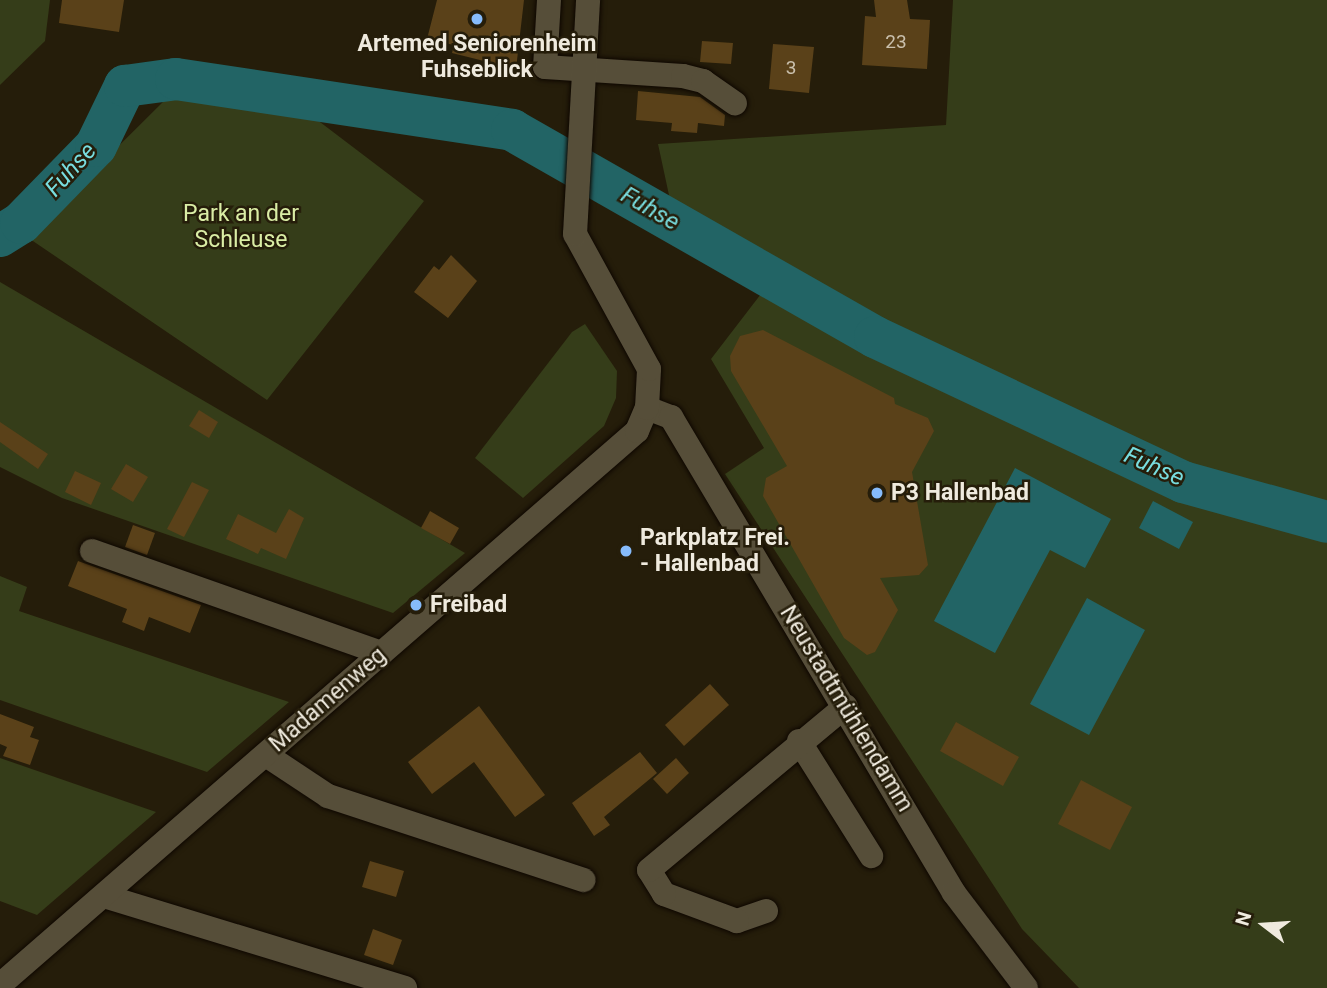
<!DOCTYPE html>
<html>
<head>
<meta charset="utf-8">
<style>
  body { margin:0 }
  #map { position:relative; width:1327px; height:988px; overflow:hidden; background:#251d0a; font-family:Roboto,sans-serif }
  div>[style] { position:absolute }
  .green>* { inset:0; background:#353d19 }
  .water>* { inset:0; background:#226465 }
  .river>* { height:42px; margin:-21px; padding:0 21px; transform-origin:21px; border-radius:21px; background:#226465 }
  .building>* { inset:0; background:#5a4119 }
  .roads { filter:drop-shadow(0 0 2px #0e0700) drop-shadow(0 0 2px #0e0700) }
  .minor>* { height:24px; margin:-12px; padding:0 12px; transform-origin:12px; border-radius:12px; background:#564e39 }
  .dots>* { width:19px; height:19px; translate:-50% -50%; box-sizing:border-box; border:4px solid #251d0a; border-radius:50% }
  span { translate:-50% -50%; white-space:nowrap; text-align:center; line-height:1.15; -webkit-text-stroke:5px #251d0a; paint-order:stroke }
  .number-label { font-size:19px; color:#cac0ad }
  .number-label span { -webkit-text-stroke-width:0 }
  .poi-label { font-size:23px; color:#efeade; font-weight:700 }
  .left { translate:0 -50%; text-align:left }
  .park-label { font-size:23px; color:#daeda5 }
  .street-label { font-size:23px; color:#efeade }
  .water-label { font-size:24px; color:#78dddf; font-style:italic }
  .north { position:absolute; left:1229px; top:890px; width:70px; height:70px; -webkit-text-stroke:5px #251d0a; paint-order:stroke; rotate:287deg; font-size:19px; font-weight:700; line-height:28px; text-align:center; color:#efeade }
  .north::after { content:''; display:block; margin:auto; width:24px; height:32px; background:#efeade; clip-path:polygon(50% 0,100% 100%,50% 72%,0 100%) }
</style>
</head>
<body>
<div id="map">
  <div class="green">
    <i style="clip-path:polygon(0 0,50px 0,45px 41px,0 85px)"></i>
    <i style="clip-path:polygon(953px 0,1327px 0,1327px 988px,1079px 988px,1022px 929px,725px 474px,764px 448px,711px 359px,767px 286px,678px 237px,658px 144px,946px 125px)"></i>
    <i style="clip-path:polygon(176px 89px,318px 108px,316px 119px,424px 201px,267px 400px,27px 237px)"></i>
    <i style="clip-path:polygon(0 282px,465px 553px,393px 613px,62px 498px,0 467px)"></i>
    <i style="clip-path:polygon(585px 324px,617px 371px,616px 398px,604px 426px,523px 498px,475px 458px,572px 332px)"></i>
    <i style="clip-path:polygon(0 576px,27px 587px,19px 611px,289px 702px,207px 772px,0 700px)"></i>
    <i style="clip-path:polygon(0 758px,156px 812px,37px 915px,0 901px)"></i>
  </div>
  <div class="water">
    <i style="clip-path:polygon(1015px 468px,1111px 519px,1085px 568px,1050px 550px,995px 653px,934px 621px)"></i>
    <i style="clip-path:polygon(1153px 501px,1193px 522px,1179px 549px,1139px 528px)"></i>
    <i style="clip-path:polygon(1087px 598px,1145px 630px,1089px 735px,1030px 704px)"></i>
  </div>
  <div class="river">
    <i style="left:0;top:236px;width:25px;rotate:-32deg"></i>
    <i style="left:21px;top:223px;width:107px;rotate:-45.8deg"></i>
    <i style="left:96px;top:146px;width:67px;rotate:-64.2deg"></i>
    <i style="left:125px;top:86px;width:51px;rotate:-7.8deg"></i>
    <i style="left:176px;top:79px;width:340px;rotate:8.6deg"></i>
    <i style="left:512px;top:130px;width:418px;rotate:29.7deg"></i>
    <i style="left:875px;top:337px;width:340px;rotate:25.2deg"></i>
    <i style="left:1183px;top:482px;width:149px;rotate:15.5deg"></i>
  </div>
  <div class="building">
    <i style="clip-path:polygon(62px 0,124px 0,119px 32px,59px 23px)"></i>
    <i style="clip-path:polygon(437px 0,524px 0,516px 69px,452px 53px,454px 45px,427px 39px)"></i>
    <i style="clip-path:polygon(874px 0,907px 0,910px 19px,930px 20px,927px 69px,862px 65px,865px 16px,876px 17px)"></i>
    <i style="clip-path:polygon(702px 41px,733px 43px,731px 64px,700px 62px)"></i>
    <i style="clip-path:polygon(773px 44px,814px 47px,809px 93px,769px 89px)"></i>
    <i style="clip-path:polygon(638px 91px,700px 97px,725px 115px,724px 126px,698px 123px,697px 133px,671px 131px,672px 123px,636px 120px)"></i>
    <i style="clip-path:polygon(451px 255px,477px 281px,448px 318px,414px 292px,434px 266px,439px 270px)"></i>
    <i style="clip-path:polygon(763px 330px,894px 398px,895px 404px,928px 418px,934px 431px,912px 472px,928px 565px,919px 575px,880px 578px,898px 610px,875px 652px,867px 655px,844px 638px,763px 496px,766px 478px,787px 466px,731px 371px,730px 356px,740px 336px)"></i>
    <i style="clip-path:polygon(199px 410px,218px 422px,209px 438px,189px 426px)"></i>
    <i style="clip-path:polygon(0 422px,48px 454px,38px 469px,0 442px)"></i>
    <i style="clip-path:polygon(126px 464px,148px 477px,133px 502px,111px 489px)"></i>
    <i style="clip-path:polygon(75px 471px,101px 483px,91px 505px,65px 492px)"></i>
    <i style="clip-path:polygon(192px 482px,209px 490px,184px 537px,167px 529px)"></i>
    <i style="clip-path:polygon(289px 509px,304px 518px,286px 559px,261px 548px,258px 554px,226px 539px,238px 514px,276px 533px)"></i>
    <i style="clip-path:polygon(430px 511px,459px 528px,450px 544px,421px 528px)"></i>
    <i style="clip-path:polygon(133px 525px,155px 533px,147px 555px,125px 547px)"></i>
    <i style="clip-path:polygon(78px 561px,201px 605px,190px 633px,149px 617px,144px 631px,122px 622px,127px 609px,68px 586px)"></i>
    <i style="clip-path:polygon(710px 684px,729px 705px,684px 746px,665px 725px)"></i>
    <i style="clip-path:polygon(479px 706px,545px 795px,515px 817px,474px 762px,432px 794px,408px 762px)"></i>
    <i style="clip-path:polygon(0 714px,34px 727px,30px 737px,39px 740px,30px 765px,3px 756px,7px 747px,0 744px)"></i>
    <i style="clip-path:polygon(956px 722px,1019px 757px,1003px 786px,940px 751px)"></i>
    <i style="clip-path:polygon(640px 752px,657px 773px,604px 817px,610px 825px,594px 836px,572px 803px)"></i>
    <i style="clip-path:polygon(676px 758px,689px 773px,667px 794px,653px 779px)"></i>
    <i style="clip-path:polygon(1081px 780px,1132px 807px,1110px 850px,1058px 824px)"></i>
    <i style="clip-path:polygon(370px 861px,404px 871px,396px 897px,362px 887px)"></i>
    <i style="clip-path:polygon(373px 929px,402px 940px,393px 965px,364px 955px)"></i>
  </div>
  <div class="roads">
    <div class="minor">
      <i style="left:549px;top:0;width:67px;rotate:93.4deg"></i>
      <i style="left:545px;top:67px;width:138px;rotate:3.7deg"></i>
      <i style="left:683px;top:76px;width:21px;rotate:14deg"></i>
      <i style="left:703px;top:81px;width:39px;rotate:35deg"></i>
      <i style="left:647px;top:408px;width:26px;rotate:21deg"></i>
      <i style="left:671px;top:417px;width:554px;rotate:59.27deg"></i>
      <i style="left:954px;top:893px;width:119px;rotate:52.8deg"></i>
      <i style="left:92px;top:551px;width:307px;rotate:19.4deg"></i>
      <i style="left:799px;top:741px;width:136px;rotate:57.9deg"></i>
      <i style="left:266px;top:755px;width:74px;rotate:33.5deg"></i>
      <i style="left:328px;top:796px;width:269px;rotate:18.2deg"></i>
      <i style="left:104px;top:896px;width:315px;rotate:17deg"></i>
      <i style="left:766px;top:911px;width:31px;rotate:161deg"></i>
      <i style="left:737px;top:921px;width:78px;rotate:-159.7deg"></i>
      <i style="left:664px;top:894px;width:28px;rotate:-122deg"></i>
      <i style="left:649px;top:870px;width:256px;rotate:-39.8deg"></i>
      <i style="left:0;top:985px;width:844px;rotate:-41.01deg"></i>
      <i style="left:637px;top:431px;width:25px;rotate:-67deg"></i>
      <i style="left:647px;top:408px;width:39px;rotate:-87deg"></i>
      <i style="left:649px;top:369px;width:154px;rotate:-118.7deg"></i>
      <i style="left:575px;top:234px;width:234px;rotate:-86.8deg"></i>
    </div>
  </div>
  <div class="dots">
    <i style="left:477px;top:19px;background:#86bbfb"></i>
    <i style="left:877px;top:493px;background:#86bbfb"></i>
    <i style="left:626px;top:551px;background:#86bbfb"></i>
    <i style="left:416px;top:605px;background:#86bbfb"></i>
  </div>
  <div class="number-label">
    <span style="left:896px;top:42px">23</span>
    <span style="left:791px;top:68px">3</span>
  </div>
  <div class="poi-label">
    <span style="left:477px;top:57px">Artemed Seniorenheim<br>Fuhseblick</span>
    <span class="left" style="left:891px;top:493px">P3 Hallenbad</span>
    <span class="left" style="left:640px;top:551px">Parkplatz Frei.<br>- Hallenbad</span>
    <span class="left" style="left:430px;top:605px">Freibad</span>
  </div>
  <div class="park-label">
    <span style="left:241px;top:227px">Park an der<br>Schleuse</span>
  </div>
  <div class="street-label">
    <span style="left:328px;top:700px;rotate:-41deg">Madamenweg</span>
    <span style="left:846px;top:709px;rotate:59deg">Neustadtmühlendamm</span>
  </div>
  <div class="water-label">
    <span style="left:71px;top:170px;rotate:-48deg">Fuhse</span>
    <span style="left:650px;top:209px;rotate:30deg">Fuhse</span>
    <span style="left:1154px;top:467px;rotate:24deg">Fuhse</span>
  </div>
  <div class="north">N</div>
</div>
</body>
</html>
